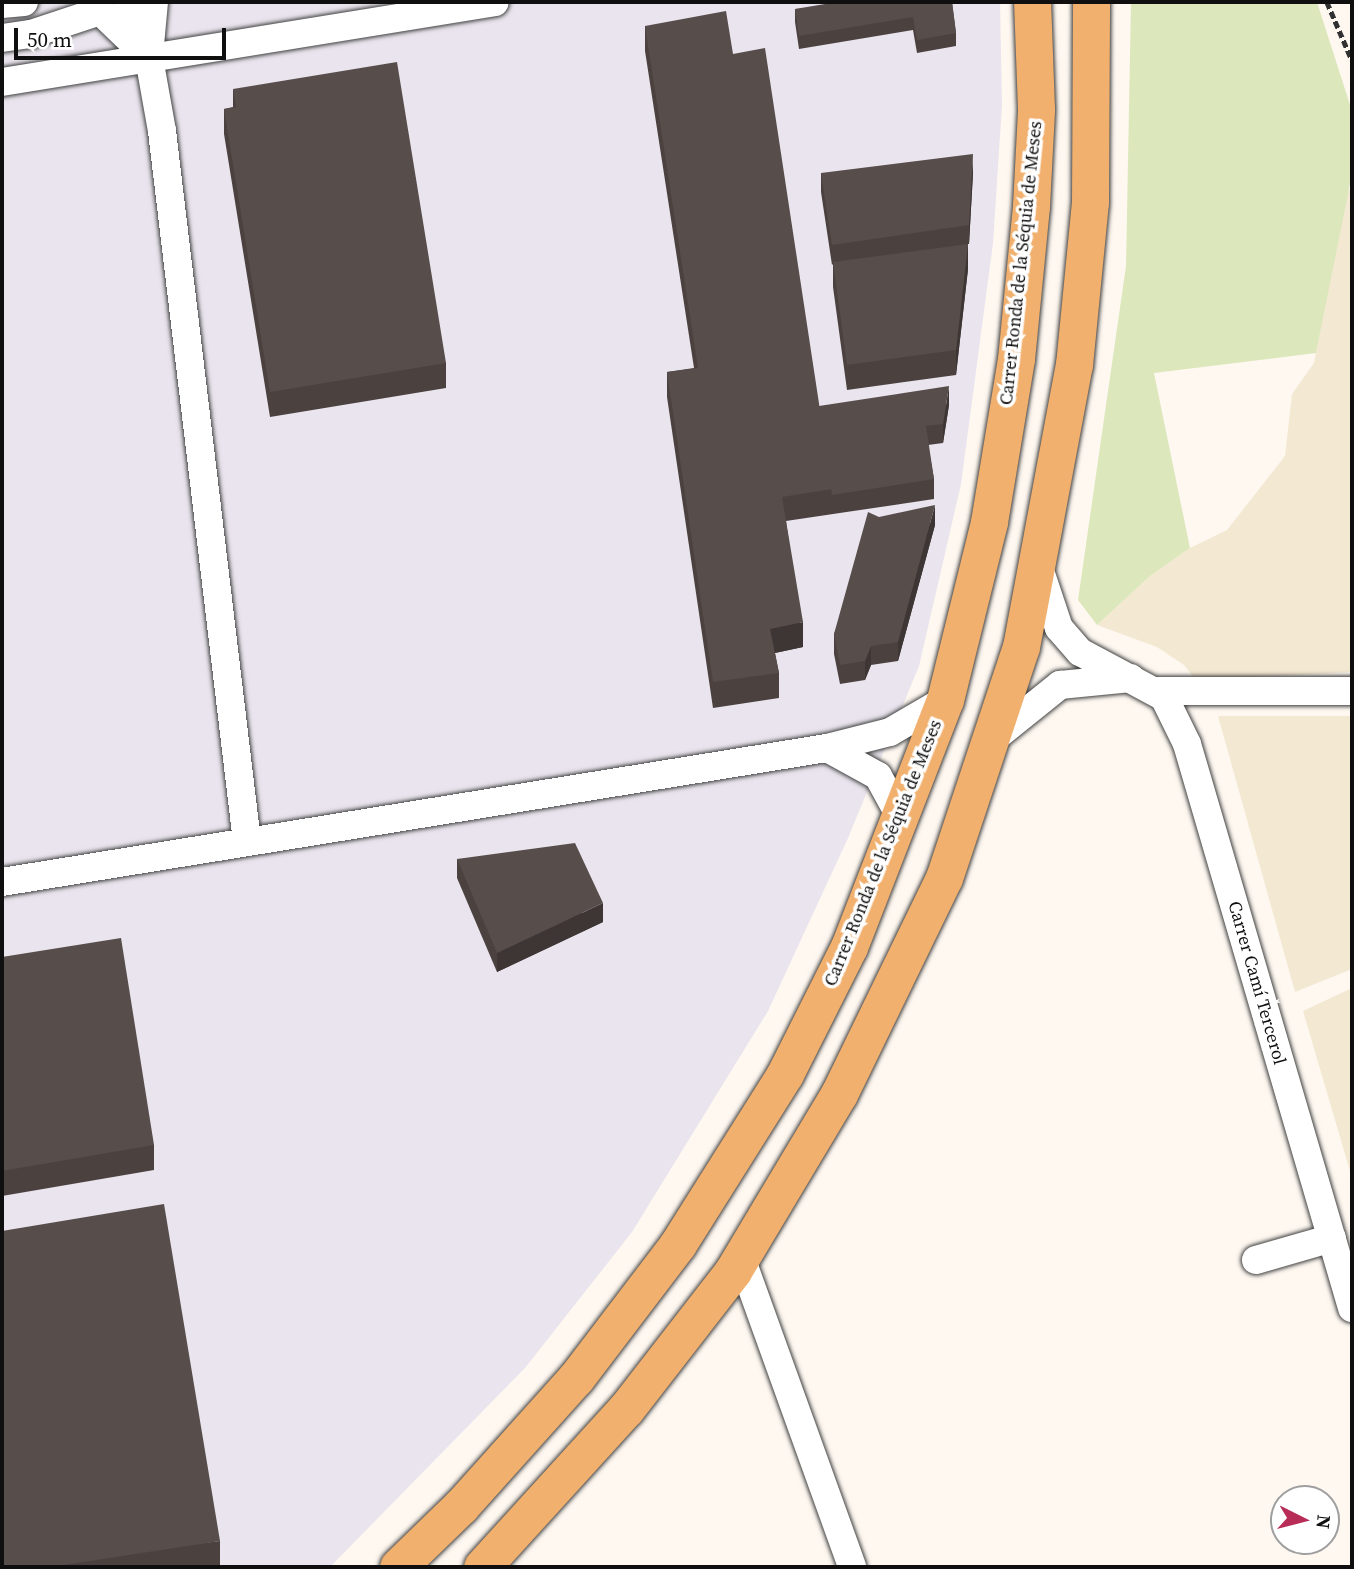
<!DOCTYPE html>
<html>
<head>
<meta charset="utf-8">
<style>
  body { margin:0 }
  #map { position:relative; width:1354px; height:1569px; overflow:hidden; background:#fef8f1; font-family:"Source Serif 4",serif }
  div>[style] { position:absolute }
  .industrial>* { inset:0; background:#e9e4ed }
  .farmland>* { inset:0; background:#f3e8d2 }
  .green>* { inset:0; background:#dde7bc }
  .path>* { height:4.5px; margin-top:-2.25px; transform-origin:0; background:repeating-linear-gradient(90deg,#313131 0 7px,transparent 0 10.5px) }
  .roads { filter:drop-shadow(0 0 2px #424242) drop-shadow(0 0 2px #424242) }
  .minor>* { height:28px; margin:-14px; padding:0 14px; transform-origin:14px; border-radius:14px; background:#fff }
  .major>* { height:37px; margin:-18.5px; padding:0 18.5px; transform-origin:18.5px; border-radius:18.5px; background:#f1b06e }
  .wall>* { inset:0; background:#4b4240 }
  .shaded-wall>* { inset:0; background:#3d3634 }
  .building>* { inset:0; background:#574d4b }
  span { translate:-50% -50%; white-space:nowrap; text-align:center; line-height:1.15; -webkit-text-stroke:7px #fff; paint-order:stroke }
  .street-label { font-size:18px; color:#0f0f0f }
  .frame { position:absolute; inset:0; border:4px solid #0f0f0f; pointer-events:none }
  .north { position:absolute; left:1270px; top:1485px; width:70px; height:70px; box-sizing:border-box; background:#fff; border:2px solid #9f9f9f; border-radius:50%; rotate:96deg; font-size:19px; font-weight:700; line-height:28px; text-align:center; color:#0f0f0f }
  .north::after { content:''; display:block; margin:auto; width:24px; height:32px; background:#b82d57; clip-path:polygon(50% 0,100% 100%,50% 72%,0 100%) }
  .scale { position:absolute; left:14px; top:28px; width:212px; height:32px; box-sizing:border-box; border:4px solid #0f0f0f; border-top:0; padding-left:9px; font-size:21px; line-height:24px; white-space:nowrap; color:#0f0f0f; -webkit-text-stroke:5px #fff; paint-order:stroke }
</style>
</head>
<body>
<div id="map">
  <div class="industrial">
    <i style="clip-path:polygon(2px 2px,1000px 2px,1002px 105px,993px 243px,961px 484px,919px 666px,848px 838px,768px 1011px,632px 1232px,525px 1368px,330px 1567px,2px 1567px)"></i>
  </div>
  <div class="farmland">
    <i style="clip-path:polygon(1347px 190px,1352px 190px,1352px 672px,1196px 680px,1184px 665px,1157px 647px,1097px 625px,1150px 576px,1190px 548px,1227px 530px,1285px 456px,1292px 394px,1314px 363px)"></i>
    <i style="clip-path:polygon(1218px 716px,1352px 716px,1352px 969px,1295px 992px)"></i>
    <i style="clip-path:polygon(1352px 988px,1352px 1178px,1303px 1011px)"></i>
  </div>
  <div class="green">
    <i style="clip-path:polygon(1131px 2px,1317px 2px,1352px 111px,1352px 174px,1316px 353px,1154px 373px,1190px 548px,1150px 576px,1097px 625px,1078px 600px,1126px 266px)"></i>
  </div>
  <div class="path">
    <i style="left:1327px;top:2px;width:63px;rotate:66.7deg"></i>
  </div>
  <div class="roads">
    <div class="minor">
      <i style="left:127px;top:2px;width:60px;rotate:68.6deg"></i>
      <i style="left:149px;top:58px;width:74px;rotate:79.9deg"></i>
      <i style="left:162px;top:131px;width:716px;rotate:83.18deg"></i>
      <i style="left:2px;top:4px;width:22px;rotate:-5deg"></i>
      <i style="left:2px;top:38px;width:29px;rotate:-8deg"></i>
      <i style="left:31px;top:34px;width:73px;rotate:-18.4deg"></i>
      <i style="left:100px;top:11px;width:68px;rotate:43.8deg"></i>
      <i style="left:150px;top:45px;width:43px;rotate:-84.7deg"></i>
      <i style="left:2px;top:82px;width:499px;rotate:-9.2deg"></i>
      <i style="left:1039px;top:568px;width:63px;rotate:71.6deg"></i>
      <i style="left:1059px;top:628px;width:32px;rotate:49deg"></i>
      <i style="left:1080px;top:652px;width:95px;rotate:28.2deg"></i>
      <i style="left:1164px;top:697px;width:52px;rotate:63.9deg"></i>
      <i style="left:1187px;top:744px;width:588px;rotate:73.69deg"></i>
      <i style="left:1156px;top:691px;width:196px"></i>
      <i style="left:994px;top:738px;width:85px;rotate:-38.8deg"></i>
      <i style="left:1060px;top:685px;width:71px;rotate:-5.6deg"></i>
      <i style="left:901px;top:818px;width:48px;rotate:-118.7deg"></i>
      <i style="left:878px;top:776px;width:58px;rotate:-151.2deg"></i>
      <i style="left:827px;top:748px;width:65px;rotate:-14.3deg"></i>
      <i style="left:890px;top:732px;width:64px;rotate:-30.2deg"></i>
      <i style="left:2px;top:882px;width:836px;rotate:-9.23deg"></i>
      <i style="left:741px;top:1258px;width:328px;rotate:70.2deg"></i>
      <i style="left:1256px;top:1260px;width:79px;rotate:-16.1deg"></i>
    </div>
    <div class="major">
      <i style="left:398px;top:1567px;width:88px;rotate:-44.1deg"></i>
      <i style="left:461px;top:1506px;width:172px;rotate:-48.1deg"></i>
      <i style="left:576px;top:1378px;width:168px;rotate:-52.7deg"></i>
      <i style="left:678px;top:1244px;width:201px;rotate:-57.8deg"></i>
      <i style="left:785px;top:1074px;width:142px;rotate:-63.3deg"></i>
      <i style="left:849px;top:947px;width:265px;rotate:-68.8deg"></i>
      <i style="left:945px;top:700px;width:183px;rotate:-76.1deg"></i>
      <i style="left:989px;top:522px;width:165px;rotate:-80.6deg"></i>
      <i style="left:1016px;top:359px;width:154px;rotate:-84.4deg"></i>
      <i style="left:1031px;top:206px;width:97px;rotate:-87deg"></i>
      <i style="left:1036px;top:109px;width:107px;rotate:-92.1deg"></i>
      <i style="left:482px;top:1567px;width:214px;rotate:-47.7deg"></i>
      <i style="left:626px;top:1409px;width:175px;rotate:-52.2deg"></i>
      <i style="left:733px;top:1271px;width:206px;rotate:-59.1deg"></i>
      <i style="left:839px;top:1094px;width:240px;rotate:-64.1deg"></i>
      <i style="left:944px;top:878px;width:243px;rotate:-71.6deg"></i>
      <i style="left:1021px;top:647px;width:287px;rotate:-79.4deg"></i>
      <i style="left:1074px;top:365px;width:164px;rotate:-84.4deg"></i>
      <i style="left:1090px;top:202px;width:200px;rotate:-89.7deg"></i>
    </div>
  </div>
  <div class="wall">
    <i style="clip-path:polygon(952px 2px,956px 33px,956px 46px,917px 53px,913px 30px,799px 49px,795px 22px,795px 9px)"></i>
    <i style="clip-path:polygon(645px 26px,733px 54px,819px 406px,949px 405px,943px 443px,928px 445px,934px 479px,934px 499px,786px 521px,803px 647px,775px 653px,779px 673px,779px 698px,713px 708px,667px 397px,667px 372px,694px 368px,645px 51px)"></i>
    <i style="clip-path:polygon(233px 89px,446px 363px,446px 388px,270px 417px,224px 134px,224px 109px,233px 107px)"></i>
    <i style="clip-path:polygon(821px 173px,973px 173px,969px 244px,968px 244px,968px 269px,956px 375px,847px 390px,833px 287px,833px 264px,832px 265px,821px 192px)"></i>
    <i style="clip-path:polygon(879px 517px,935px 525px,898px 661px,871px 665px,865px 680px,840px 684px,834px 654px,834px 634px)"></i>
    <i style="clip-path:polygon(457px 859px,603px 922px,497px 972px,457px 878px)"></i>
    <i style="clip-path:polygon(2px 957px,154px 1145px,154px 1170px,2px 1196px)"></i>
    <i style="clip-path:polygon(220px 1541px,220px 1566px,213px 1567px,2px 1567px)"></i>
  </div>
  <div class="shaded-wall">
    <i style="clip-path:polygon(973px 154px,973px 173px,969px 244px,969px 225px)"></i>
    <i style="clip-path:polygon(968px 244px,968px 269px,956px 375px,956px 350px)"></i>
    <i style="clip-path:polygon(949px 386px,949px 405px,943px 443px,943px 424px)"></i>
    <i style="clip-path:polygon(935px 505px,935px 525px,898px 661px,898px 642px)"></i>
    <i style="clip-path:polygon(803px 622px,803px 647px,770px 654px,770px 629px)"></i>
    <i style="clip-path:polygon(871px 646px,871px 665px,865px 680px,865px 661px)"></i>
    <i style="clip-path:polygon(603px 903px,603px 922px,497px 972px,497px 953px)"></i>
  </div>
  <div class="building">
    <i style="clip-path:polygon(837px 2px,952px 2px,956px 33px,917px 40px,913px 17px,799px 36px,795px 9px)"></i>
    <i style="clip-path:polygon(726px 11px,733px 54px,765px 48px,832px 489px,782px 497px,803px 622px,770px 629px,779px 673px,713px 682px,667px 372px,698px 368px,645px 26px)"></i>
    <i style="clip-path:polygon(397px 62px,446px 363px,270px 392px,224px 109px,236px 107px,233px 89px)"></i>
    <i style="clip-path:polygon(973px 154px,969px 225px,832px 245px,821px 173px)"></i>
    <i style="clip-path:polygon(968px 244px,956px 350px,847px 365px,833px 262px)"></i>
    <i style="clip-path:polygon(949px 386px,943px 424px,926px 426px,934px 479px,832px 495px,819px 406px)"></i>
    <i style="clip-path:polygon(935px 505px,898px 642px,871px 646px,865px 661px,840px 665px,834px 634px,868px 512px,879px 517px)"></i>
    <i style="clip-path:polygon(575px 843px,603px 903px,497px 953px,457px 859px)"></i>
    <i style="clip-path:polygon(121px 938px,154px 1145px,2px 1171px,2px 957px)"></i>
    <i style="clip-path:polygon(164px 1204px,220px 1541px,51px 1567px,2px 1567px,2px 1231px)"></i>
  </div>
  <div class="street-label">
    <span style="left:1021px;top:263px;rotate:-84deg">Carrer Ronda de la Séquia de Meses</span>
    <span style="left:883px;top:853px;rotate:-68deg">Carrer Ronda de la Séquia de Meses</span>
    <span style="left:1257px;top:983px;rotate:74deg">Carrer Camí Tercerol</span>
  </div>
  <div class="frame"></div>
  <div class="north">N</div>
  <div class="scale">50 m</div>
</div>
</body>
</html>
